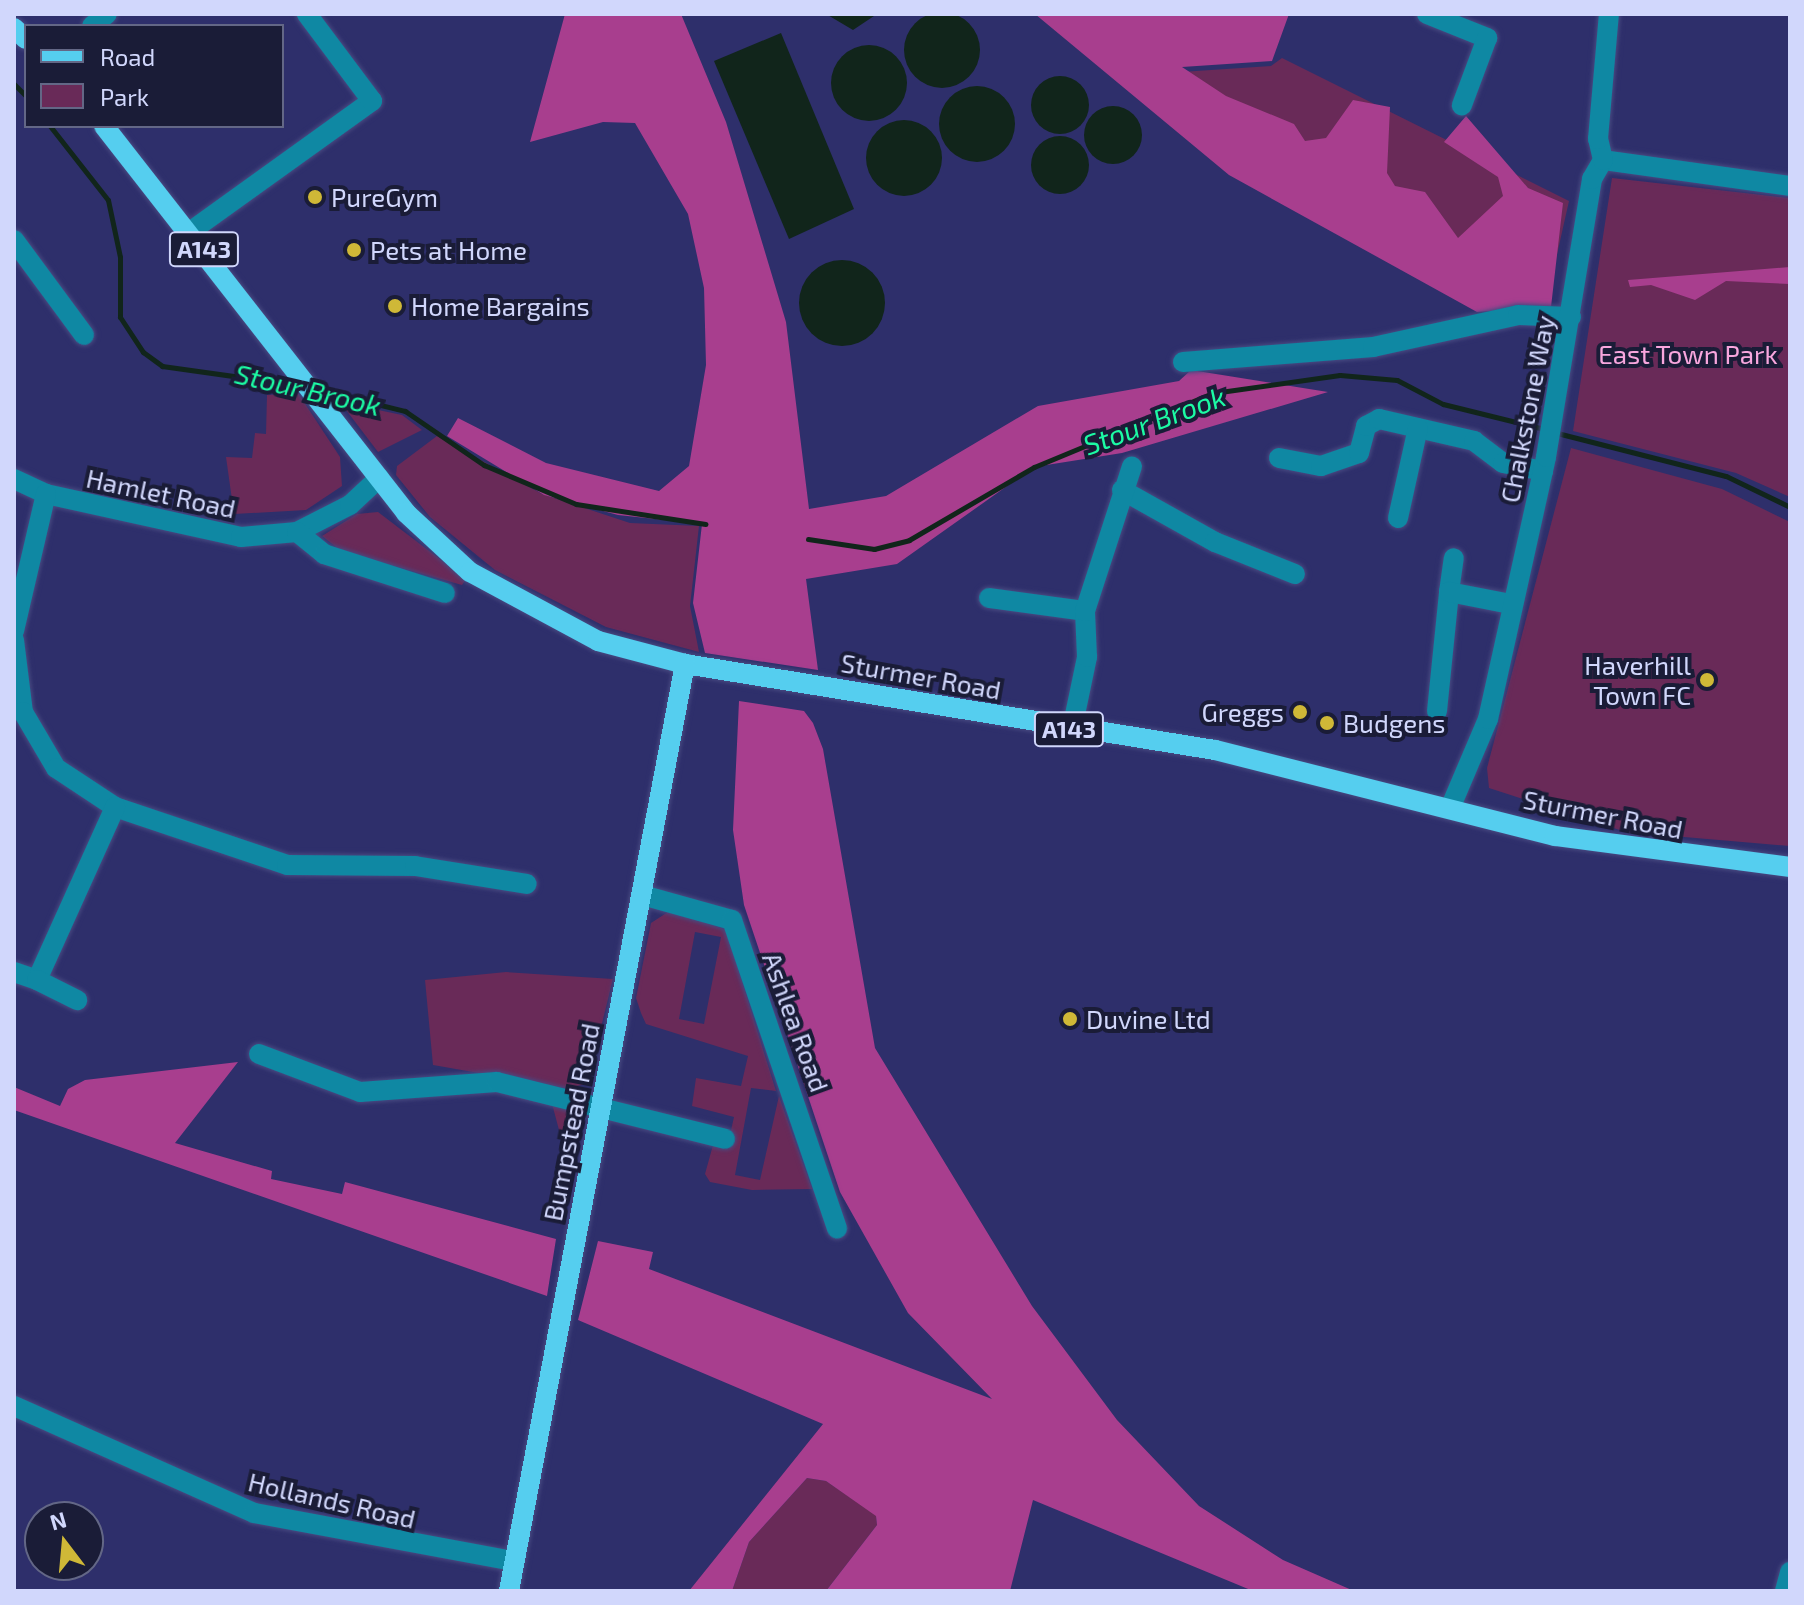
<!DOCTYPE html>
<html>
<head>
<meta charset="utf-8">
<style>
  body { margin:0 }
  #map { position:relative; width:1804px; height:1605px; overflow:hidden; background:#2e2f6b; font-family:"Exo 2",sans-serif }
  div>[style] { position:absolute }
  .green>* { inset:0; background:#692a58 }
  .forest>* { inset:0; background:#a83e8e }
  .water>* { inset:0; background:#11251b }
  .round { border-radius:50% }
  .stream>* { height:5px; margin:-2.5px; padding:0 2.5px; transform-origin:2.5px; border-radius:2.5px; background:#11251b }
  .roads { filter:drop-shadow(0 0 2px #484a82) drop-shadow(0 0 2px #484a82) }
  .minor>* { height:20px; margin:-10px; padding:0 10px; transform-origin:10px; border-radius:10px; background:#0f88a3 }
  .major>* { height:20px; margin:-10px; padding:0 10px; transform-origin:10px; border-radius:10px; background:#55ceef }
  .dots>* { width:22px; height:22px; translate:-50% -50%; box-sizing:border-box; border:4px solid #1a1c37; border-radius:50% }
  span { translate:-50% -50%; white-space:nowrap; text-align:center; line-height:1.15; -webkit-text-stroke:8px #1a1c37; paint-order:stroke }
  .shield-label span { padding:2px 6px; background:#1a1c37; border:2px solid; border-radius:6px; -webkit-text-stroke-width:0 }
  .shield-label { font-size:24px; color:#d1d7fc; font-weight:700 }
  .poi-label { font-size:26px; color:#d1d7fc }
  .left { translate:0 -50%; text-align:left }
  .right { translate:-100% -50%; text-align:right }
  .park-label { font-size:26px; color:#f8a6de }
  .street-label { font-size:26px; color:#d1d7fc }
  .water-label { font-size:28px; color:#1cfba4; font-style:italic }
  .frame { position:absolute; inset:0; border:16px solid #d1d7fc; pointer-events:none }
  .legend { position:absolute; left:24px; top:24px; width:260px; height:104px; box-sizing:border-box; background:#1a1c37; border:2px solid #636786; margin:0; padding:10px 14px; list-style:none; font-size:24px; color:#d1d7fc }
  .legend li { display:flex; align-items:center; gap:16px; height:40px }
  .legend b { width:40px; border:2px solid #636786 }
  .north { position:absolute; left:24px; top:1501px; width:80px; height:80px; box-sizing:border-box; background:#1a1c37; border:2px solid #636786; border-radius:50%; rotate:344deg; font-size:22px; font-weight:700; line-height:32px; text-align:center; color:#d1d7fc }
  .north::after { content:''; display:block; margin:auto; width:28px; height:36px; background:#cfb837; clip-path:polygon(50% 0,100% 100%,50% 72%,0 100%) }
</style>
</head>
<body>
<div id="map">
  <div class="green">
    <i style="clip-path:polygon(1282px 58px,1569px 201px,1556px 259px,1505px 281px,1181px 72px,1271px 66px)"></i>
    <i style="clip-path:polygon(1612px 178px,1790px 198px,1790px 497px,1736px 473px,1573px 431px)"></i>
    <i style="clip-path:polygon(298px 393px,340px 457px,342px 486px,306px 510px,234px 514px,226px 457px,252px 458px,255px 433px,266px 434px,267px 395px)"></i>
    <i style="clip-path:polygon(340px 402px,402px 415px,422px 430px,378px 452px)"></i>
    <i style="clip-path:polygon(437px 436px,542px 494px,630px 523px,699px 526px,690px 606px,699px 652px,606px 627px,495px 570px,430px 517px,396px 475px,397px 466px)"></i>
    <i style="clip-path:polygon(1571px 448px,1722px 489px,1790px 522px,1790px 846px,1626px 832px,1489px 788px,1487px 768px)"></i>
    <i style="clip-path:polygon(378px 512px,466px 579px,462px 585px,341px 551px,322px 536px,357px 514px)"></i>
    <i style="clip-path:polygon(evenodd,671px 910px,726px 930px,776px 1091px,751px 1088px,735px 1175px,760px 1180px,779px 1096px,812px 1189px,752px 1190px,710px 1182px,705px 1174px,713px 1145px,727px 1148px,734px 1117px,692px 1106px,696px 1078px,741px 1086px,748px 1056px,646px 1024px,641px 1013px,636px 998px,651px 923px,671px 910px,695px 932px,721px 937px,704px 1024px,679px 1019px,695px 932px)"></i>
    <i style="clip-path:polygon(506px 972px,613px 979px,587px 1084px,565px 1088px,433px 1065px,425px 980px)"></i>
    <i style="clip-path:polygon(551px 1100px,567px 1105px,580px 1122px,570px 1171px)"></i>
    <i style="clip-path:polygon(807px 1478px,826px 1481px,876px 1515px,877px 1525px,826px 1591px,732px 1591px,749px 1542px)"></i>
  </div>
  <div class="forest">
    <i style="clip-path:polygon(565px 14px,681px 14px,726px 122px,786px 322px,809px 509px,886px 496px,1038px 406px,1179px 381px,1191px 370px,1328px 392px,1122px 453px,1034px 467px,897px 564px,806px 579px,818px 670px,705px 653px,693px 603px,702px 524px,618px 515px,544px 495px,447px 436px,458px 418px,546px 463px,659px 491px,689px 466px,706px 365px,704px 288px,688px 214px,635px 123px,603px 122px,530px 142px)"></i>
    <i style="clip-path:polygon(1035px 14px,1289px 14px,1272px 61px,1182px 67px,1226px 96px,1294px 124px,1305px 141px,1326px 138px,1353px 100px,1390px 107px,1387px 173px,1395px 186px,1425px 192px,1458px 238px,1503px 196px,1498px 177px,1444px 142px,1466px 116px,1528px 188px,1563px 203px,1551px 307px,1477px 312px,1229px 175px)"></i>
    <i style="clip-path:polygon(1790px 267px,1790px 284px,1726px 281px,1695px 300px,1651px 285px,1630px 287px,1628px 280px)"></i>
    <i style="clip-path:polygon(739px 701px,804px 711px,813px 723px,823px 749px,875px 1048px,1032px 1306px,1117px 1420px,1199px 1506px,1283px 1560px,1354px 1591px,1253px 1591px,1033px 1500px,1010px 1591px,826px 1591px,877px 1525px,876px 1516px,826px 1481px,807px 1478px,749px 1542px,732px 1591px,689px 1591px,823px 1424px,578px 1320px,598px 1241px,653px 1252px,649px 1269px,992px 1399px,908px 1313px,840px 1192px,744px 905px,733px 830px)"></i>
    <i style="clip-path:polygon(238px 1062px,175px 1143px,272px 1171px,271px 1179px,342px 1194px,345px 1182px,556px 1239px,547px 1296px,14px 1110px,14px 1087px,60px 1106px,68px 1089px,85px 1080px)"></i>
  </div>
  <div class="water">
    <i class="round" style="left:904px;top:12px;width:76px;height:76px"></i>
    <i style="clip-path:polygon(826px 14px,877px 14px,853px 30px)"></i>
    <i style="clip-path:polygon(781px 33px,854px 209px,789px 239px,714px 61px)"></i>
    <i class="round" style="left:831px;top:45px;width:76px;height:76px"></i>
    <i class="round" style="left:1031px;top:76px;width:58px;height:58px"></i>
    <i class="round" style="left:939px;top:86px;width:76px;height:76px"></i>
    <i class="round" style="left:1084px;top:106px;width:58px;height:58px"></i>
    <i class="round" style="left:866px;top:120px;width:76px;height:76px"></i>
    <i class="round" style="left:1031px;top:136px;width:58px;height:58px"></i>
    <i class="round" style="left:799px;top:260px;width:86px;height:86px"></i>
  </div>
  <div class="stream">
    <i style="left:14px;top:84px;width:17px;rotate:45deg"></i>
    <i style="left:50px;top:126px;width:94px;rotate:51.9deg"></i>
    <i style="left:108px;top:200px;width:58px;rotate:78.1deg"></i>
    <i style="left:120px;top:257px;width:60px;rotate:90deg"></i>
    <i style="left:120px;top:317px;width:42px;rotate:56.7deg"></i>
    <i style="left:143px;top:352px;width:24px;rotate:36deg"></i>
    <i style="left:162px;top:366px;width:137px;rotate:8deg"></i>
    <i style="left:320px;top:390px;width:88px;rotate:13.9deg"></i>
    <i style="left:405px;top:411px;width:96px;rotate:34.4deg"></i>
    <i style="left:484px;top:465px;width:100px;rotate:23deg"></i>
    <i style="left:576px;top:504px;width:131px;rotate:8.8deg"></i>
    <i style="left:1557px;top:433px;width:174px;rotate:14.3deg"></i>
    <i style="left:1726px;top:476px;width:71px;rotate:25.8deg"></i>
    <i style="left:808px;top:539px;width:67px;rotate:8.6deg"></i>
    <i style="left:874px;top:549px;width:36px;rotate:-14deg"></i>
    <i style="left:909px;top:540px;width:145px;rotate:-30.3deg"></i>
    <i style="left:1034px;top:467px;width:194px;rotate:-22.5deg"></i>
    <i style="left:1213px;top:393px;width:128px;rotate:-8.1deg"></i>
    <i style="left:1340px;top:375px;width:57px;rotate:5deg"></i>
    <i style="left:1397px;top:380px;width:52px;rotate:27.6deg"></i>
    <i style="left:1443px;top:404px;width:104px;rotate:13.9deg"></i>
  </div>
  <div class="roads">
    <div class="minor">
      <i style="left:1427px;top:14px;width:65px;rotate:21.8deg"></i>
      <i style="left:1487px;top:38px;width:72px;rotate:110.5deg"></i>
      <i style="left:92px;top:26px;width:19px;rotate:-39deg"></i>
      <i style="left:1603px;top:160px;width:189px;rotate:7.9deg"></i>
      <i style="left:191px;top:231px;width:223px;rotate:-35.7deg"></i>
      <i style="left:372px;top:101px;width:109px;rotate:-126.8deg"></i>
      <i style="left:14px;top:240px;width:118px;rotate:53.6deg"></i>
      <i style="left:1183px;top:362px;width:191px;rotate:-4.5deg"></i>
      <i style="left:1373px;top:347px;width:148px;rotate:-12.4deg"></i>
      <i style="left:1518px;top:315px;width:53px;rotate:2.2deg"></i>
      <i style="left:1279px;top:458px;width:43px;rotate:10.8deg"></i>
      <i style="left:1321px;top:466px;width:40px;rotate:-18.9deg"></i>
      <i style="left:1359px;top:453px;width:28px;rotate:-75deg"></i>
      <i style="left:1366px;top:426px;width:15px;rotate:-28deg"></i>
      <i style="left:1379px;top:419px;width:98px;rotate:13deg"></i>
      <i style="left:1474px;top:441px;width:36px;rotate:37deg"></i>
      <i style="left:1503px;top:463px;width:41px;rotate:11.3deg"></i>
      <i style="left:14px;top:479px;width:35px;rotate:25deg"></i>
      <i style="left:46px;top:494px;width:200px;rotate:12.4deg"></i>
      <i style="left:241px;top:537px;width:56px;rotate:-5.1deg"></i>
      <i style="left:297px;top:532px;width:59px;rotate:-27deg"></i>
      <i style="left:350px;top:505px;width:40px;rotate:-43deg"></i>
      <i style="left:1122px;top:490px;width:107px;rotate:29.2deg"></i>
      <i style="left:1215px;top:542px;width:86px;rotate:21.8deg"></i>
      <i style="left:1398px;top:518px;width:92px;rotate:-77.5deg"></i>
      <i style="left:297px;top:532px;width:35px;rotate:39deg"></i>
      <i style="left:324px;top:554px;width:127px;rotate:17.9deg"></i>
      <i style="left:1449px;top:592px;width:34px;rotate:-82deg"></i>
      <i style="left:989px;top:598px;width:97px;rotate:7.7deg"></i>
      <i style="left:14px;top:631px;width:141px;rotate:-76.9deg"></i>
      <i style="left:14px;top:640px;width:73px;rotate:82.9deg"></i>
      <i style="left:23px;top:712px;width:65px;rotate:59.5deg"></i>
      <i style="left:56px;top:768px;width:71px;rotate:33.5deg"></i>
      <i style="left:115px;top:807px;width:182px;rotate:18.6deg"></i>
      <i style="left:287px;top:865px;width:128px;rotate:0.4deg"></i>
      <i style="left:415px;top:866px;width:113px;rotate:9.1deg"></i>
      <i style="left:1437px;top:711px;width:120px;rotate:-84.2deg"></i>
      <i style="left:1449px;top:592px;width:62px;rotate:11.1deg"></i>
      <i style="left:1072px;top:729px;width:74px;rotate:-78.2deg"></i>
      <i style="left:1087px;top:657px;width:46px;rotate:-92.5deg"></i>
      <i style="left:1085px;top:611px;width:152px;rotate:-72deg"></i>
      <i style="left:1451px;top:806px;width:95px;rotate:-67deg"></i>
      <i style="left:1488px;top:719px;width:268px;rotate:-77.5deg"></i>
      <i style="left:1546px;top:457px;width:282px;rotate:-80.6deg"></i>
      <i style="left:1592px;top:179px;width:22px;rotate:-60deg"></i>
      <i style="left:1603px;top:160px;width:22px;rotate:-103deg"></i>
      <i style="left:1598px;top:139px;width:125px;rotate:-85deg"></i>
      <i style="left:646px;top:896px;width:89px;rotate:15.6deg"></i>
      <i style="left:732px;top:920px;width:326px;rotate:71.2deg"></i>
      <i style="left:14px;top:972px;width:24px;rotate:19deg"></i>
      <i style="left:37px;top:980px;width:190px;rotate:-65.7deg"></i>
      <i style="left:37px;top:980px;width:45px;rotate:26.6deg"></i>
      <i style="left:259px;top:1054px;width:108px;rotate:20.6deg"></i>
      <i style="left:360px;top:1092px;width:137px;rotate:-4.2deg"></i>
      <i style="left:497px;top:1082px;width:235px;rotate:14deg"></i>
      <i style="left:14px;top:1406px;width:263px;rotate:24deg"></i>
      <i style="left:254px;top:1513px;width:263px;rotate:10.5deg"></i>
      <i style="left:1785px;top:1591px;width:20px;rotate:-75deg"></i>
    </div>
    <div class="major">
      <i style="left:14px;top:28px;width:16px;rotate:43deg"></i>
      <i style="left:104px;top:126px;width:491px;rotate:52deg"></i>
      <i style="left:406px;top:513px;width:87px;rotate:42.7deg"></i>
      <i style="left:470px;top:572px;width:145px;rotate:28.3deg"></i>
      <i style="left:598px;top:641px;width:90px;rotate:14.8deg"></i>
      <i style="left:685px;top:664px;width:537px;rotate:9.22deg"></i>
      <i style="left:1215px;top:750px;width:351px;rotate:14.2deg"></i>
      <i style="left:1555px;top:836px;width:237px;rotate:7.5deg"></i>
      <i style="left:509px;top:1591px;width:944px;rotate:-79.25deg"></i>
    </div>
  </div>
  <div class="dots">
    <i style="left:315px;top:197px;background:#cfb837"></i>
    <i style="left:354px;top:250px;background:#cfb837"></i>
    <i style="left:395px;top:306px;background:#cfb837"></i>
    <i style="left:1707px;top:680px;background:#cfb837"></i>
    <i style="left:1300px;top:712px;background:#cfb837"></i>
    <i style="left:1327px;top:723px;background:#cfb837"></i>
    <i style="left:1070px;top:1019px;background:#cfb837"></i>
  </div>
  <div class="shield-label">
    <span style="left:204px;top:249px">A143</span>
    <span style="left:1069px;top:729px">A143</span>
  </div>
  <div class="poi-label">
    <span class="left" style="left:331px;top:197px">PureGym</span>
    <span class="left" style="left:370px;top:250px">Pets at Home</span>
    <span class="left" style="left:411px;top:306px">Home Bargains</span>
    <span class="right" style="left:1691px;top:680px">Haverhill<br>Town FC</span>
    <span class="right" style="left:1284px;top:712px">Greggs</span>
    <span class="left" style="left:1343px;top:723px">Budgens</span>
    <span class="left" style="left:1086px;top:1019px">Duvine Ltd</span>
  </div>
  <div class="park-label">
    <span style="left:1688px;top:354px">East Town Park</span>
  </div>
  <div class="street-label">
    <span style="left:1527px;top:409px;rotate:-79deg">Chalkstone Way</span>
    <span style="left:161px;top:493px;rotate:12deg">Hamlet Road</span>
    <span style="left:921px;top:676px;rotate:10deg">Sturmer Road</span>
    <span style="left:1603px;top:814px;rotate:11deg">Sturmer Road</span>
    <span style="left:796px;top:1022px;rotate:70deg">Ashlea Road</span>
    <span style="left:571px;top:1122px;rotate:-79deg">Bumpstead Road</span>
    <span style="left:332px;top:1500px;rotate:13deg">Hollands Road</span>
  </div>
  <div class="water-label">
    <span style="left:308px;top:389px;rotate:13deg">Stour Brook</span>
    <span style="left:1154px;top:420px;rotate:-20deg">Stour Brook</span>
  </div>
  <div class="frame"></div>
  <ul class="legend">
  <li><b style="height:10px;background:#55ceef"></b>Road</li>
  <li><b style="height:22px;background:#692a58"></b>Park</li>
  </ul>
  <div class="north">N</div>
</div>
</body>
</html>
